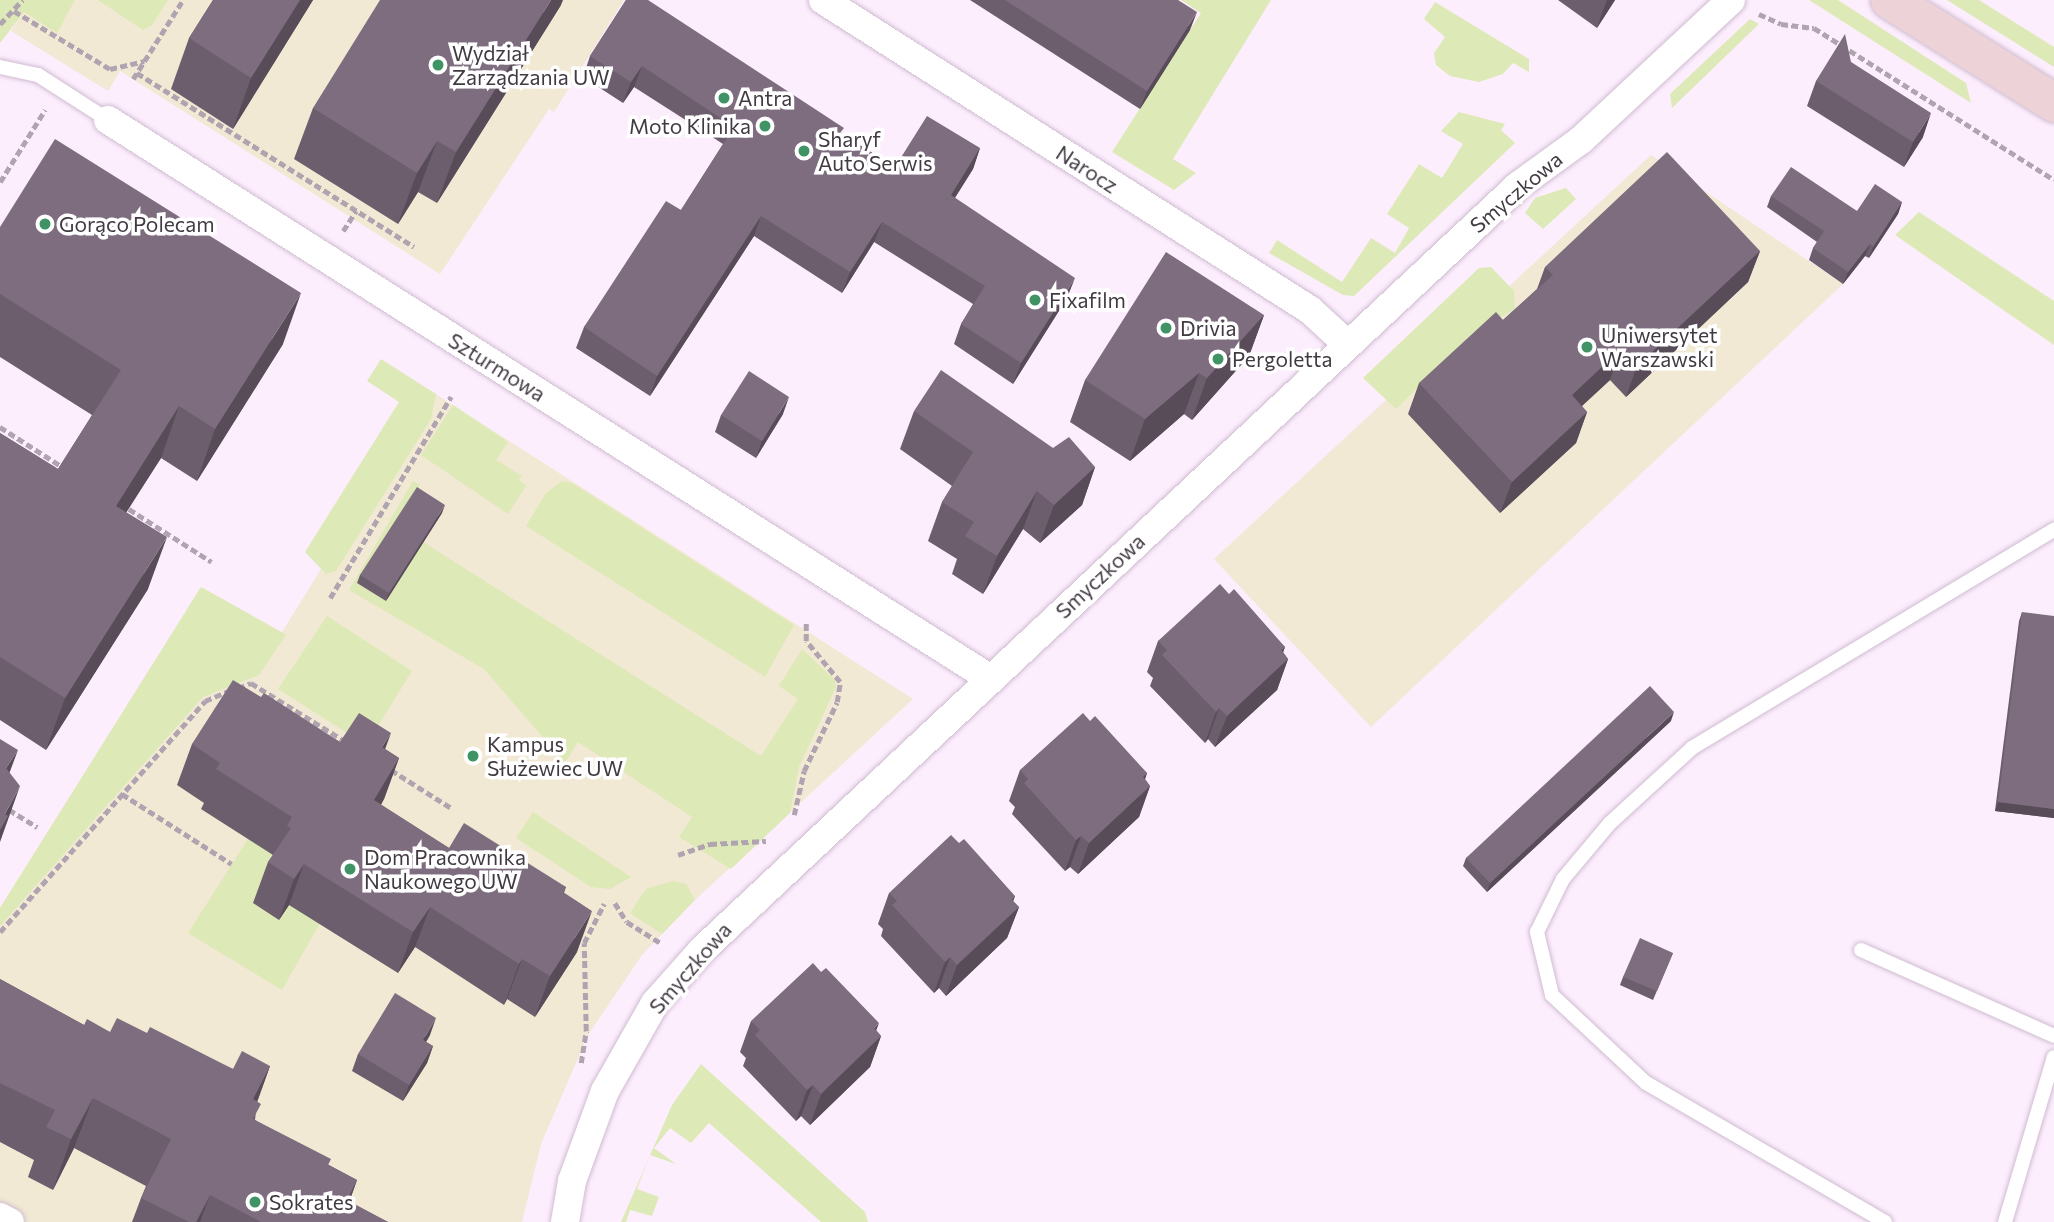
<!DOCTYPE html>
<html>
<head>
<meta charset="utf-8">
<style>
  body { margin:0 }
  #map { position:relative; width:2054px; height:1222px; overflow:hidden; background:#fdeefe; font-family:Commissioner,sans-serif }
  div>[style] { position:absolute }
  .education>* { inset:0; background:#f1e9d3 }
  .green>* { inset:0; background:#dde9b7 }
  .path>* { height:4.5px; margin-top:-2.25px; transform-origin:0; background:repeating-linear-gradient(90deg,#b0a4b1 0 7px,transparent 0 10.5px) }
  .roads { filter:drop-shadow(0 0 2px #cfbcd0) drop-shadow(0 0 2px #cfbcd0) }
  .lane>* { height:14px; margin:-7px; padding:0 7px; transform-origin:7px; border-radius:7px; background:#fff }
  .street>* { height:28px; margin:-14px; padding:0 14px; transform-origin:14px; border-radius:14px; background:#fff }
  .secondary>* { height:38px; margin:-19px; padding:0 19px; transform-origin:19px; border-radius:19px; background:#edd3d8 }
  .wall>* { inset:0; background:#6c5e6d }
  .shaded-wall>* { inset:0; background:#584c59 }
  .building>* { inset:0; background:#7e6d7f }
  .dots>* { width:19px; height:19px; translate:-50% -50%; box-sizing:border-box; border:4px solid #fff; border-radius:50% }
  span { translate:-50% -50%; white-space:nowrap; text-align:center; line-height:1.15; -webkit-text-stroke:7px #fff; paint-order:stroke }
  .poi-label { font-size:21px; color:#423a42 }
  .left { translate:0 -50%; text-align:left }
  .right { translate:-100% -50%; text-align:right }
  .street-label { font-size:21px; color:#423a42 }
</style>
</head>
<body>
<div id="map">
  <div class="education">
    <i style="clip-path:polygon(31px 0,624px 0,554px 112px,549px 109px,440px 274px,120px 71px,108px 91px,11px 31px)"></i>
    <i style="clip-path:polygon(1651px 155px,1843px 284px,1371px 727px,1214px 559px)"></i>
    <i style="clip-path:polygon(431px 391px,913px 699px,695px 900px,642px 955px,588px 1035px,541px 1144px,522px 1222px,0 1222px,0 908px,201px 587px,282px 632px)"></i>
  </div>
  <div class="green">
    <i style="clip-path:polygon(0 0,75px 0,57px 33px,24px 12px,0 43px)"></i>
    <i style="clip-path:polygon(98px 0,168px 0,152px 25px,143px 30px)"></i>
    <i style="clip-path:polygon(1181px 0,1271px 0,1173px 159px,1196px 173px,1174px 190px,1112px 152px,1201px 13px)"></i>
    <i style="clip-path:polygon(1809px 0,1838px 0,1966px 83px,1971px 103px)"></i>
    <i style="clip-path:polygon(1947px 0,1979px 0,2054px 47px,2054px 67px)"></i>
    <i style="clip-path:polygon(1435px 2px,1529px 59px,1529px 72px,1513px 63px,1503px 74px,1479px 82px,1450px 76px,1436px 65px,1434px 53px,1445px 37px,1424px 19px)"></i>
    <i style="clip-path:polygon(1750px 19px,1759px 24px,1672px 108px,1670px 94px)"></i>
    <i style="clip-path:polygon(1459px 112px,1505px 124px,1501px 130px,1515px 143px,1354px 296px,1343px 295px,1269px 253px,1277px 240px,1342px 282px,1371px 238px,1395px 253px,1409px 228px,1387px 214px,1419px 164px,1442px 178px,1463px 144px,1441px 131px)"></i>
    <i style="clip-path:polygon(1566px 188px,1576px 199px,1543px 229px,1525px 213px,1535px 198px)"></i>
    <i style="clip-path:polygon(1919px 212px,2054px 301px,2054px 345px,1895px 235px)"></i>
    <i style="clip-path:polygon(1491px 267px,1514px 291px,1515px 309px,1473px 333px,1396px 409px,1363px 378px,1479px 268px)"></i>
    <i style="clip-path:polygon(381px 359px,436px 394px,431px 419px,336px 571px,326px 574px,305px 552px,399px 402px,367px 381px)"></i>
    <i style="clip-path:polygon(453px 405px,508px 442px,496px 460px,522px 476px,519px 480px,526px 486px,508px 514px,421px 455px)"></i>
    <i style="clip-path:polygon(413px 481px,420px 485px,414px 495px,423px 542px,761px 756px,798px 699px,779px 686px,802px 649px,835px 680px,836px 687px,799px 767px,790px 813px,731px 869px,679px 837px,692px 817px,578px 742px,565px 763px,484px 669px,349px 590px)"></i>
    <i style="clip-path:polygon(562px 481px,572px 483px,794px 625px,765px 677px,526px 526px,546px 493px)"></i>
    <i style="clip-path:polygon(201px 587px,286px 635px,259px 675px,203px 697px,0 926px,0 908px)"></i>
    <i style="clip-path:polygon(327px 616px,412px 671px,366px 745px,278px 689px)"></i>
    <i style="clip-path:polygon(533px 812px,631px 877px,610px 889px,591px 887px,516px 838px)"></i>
    <i style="clip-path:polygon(248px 839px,282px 853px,293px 899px,323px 918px,282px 990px,188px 933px)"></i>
    <i style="clip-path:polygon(673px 881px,686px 884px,695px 900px,662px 934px,630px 913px,646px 889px)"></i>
    <i style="clip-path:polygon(701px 1064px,865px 1212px,868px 1222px,821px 1222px,709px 1123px,691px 1143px,670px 1128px,654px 1148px,676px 1164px,650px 1155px,637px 1189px,659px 1197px,652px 1216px,630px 1210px,626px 1222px,621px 1222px,672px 1105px)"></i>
  </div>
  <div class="path">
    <i style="left:14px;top:11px;width:112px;rotate:31.1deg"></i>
    <i style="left:110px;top:69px;width:35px;rotate:-13deg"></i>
    <i style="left:1759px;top:14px;width:24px;rotate:24deg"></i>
    <i style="left:1781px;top:24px;width:33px;rotate:7deg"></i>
    <i style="left:1814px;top:28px;width:284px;rotate:32.3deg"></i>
    <i style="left:0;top:24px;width:33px;rotate:-47deg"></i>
    <i style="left:137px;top:73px;width:327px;rotate:32.1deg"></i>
    <i style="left:133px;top:79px;width:93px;rotate:-57.7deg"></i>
    <i style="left:0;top:182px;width:85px;rotate:-58deg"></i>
    <i style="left:343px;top:231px;width:24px;rotate:-57deg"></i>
    <i style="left:0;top:427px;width:76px;rotate:32.6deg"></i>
    <i style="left:129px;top:509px;width:98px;rotate:32.6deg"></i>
    <i style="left:330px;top:598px;width:235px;rotate:-59deg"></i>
    <i style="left:238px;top:688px;width:14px;rotate:-21deg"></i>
    <i style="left:251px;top:683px;width:110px;rotate:31.7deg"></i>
    <i style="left:391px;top:770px;width:73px;rotate:32.2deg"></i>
    <i style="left:122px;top:794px;width:130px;rotate:32.5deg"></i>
    <i style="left:0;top:804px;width:44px;rotate:31.9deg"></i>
    <i style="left:794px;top:815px;width:45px;rotate:-77.2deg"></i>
    <i style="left:804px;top:771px;width:76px;rotate:-64.4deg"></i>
    <i style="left:837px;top:702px;width:20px;rotate:-81deg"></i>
    <i style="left:840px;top:682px;width:53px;rotate:-129.7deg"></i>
    <i style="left:806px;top:641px;width:18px;rotate:-90deg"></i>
    <i style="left:678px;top:855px;width:34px;rotate:-19deg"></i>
    <i style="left:710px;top:844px;width:56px;rotate:-3.1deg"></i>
    <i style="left:615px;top:903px;width:22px;rotate:58deg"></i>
    <i style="left:627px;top:922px;width:39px;rotate:32deg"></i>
    <i style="left:0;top:932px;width:309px;rotate:-48.4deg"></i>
    <i style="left:205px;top:701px;width:26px;rotate:-23deg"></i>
    <i style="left:581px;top:1063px;width:32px;rotate:-81deg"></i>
    <i style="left:586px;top:1031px;width:88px;rotate:-91.3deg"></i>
    <i style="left:584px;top:943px;width:44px;rotate:-62.9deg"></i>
  </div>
  <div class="roads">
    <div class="lane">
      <i style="left:0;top:67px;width:39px;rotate:12deg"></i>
      <i style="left:38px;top:75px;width:83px;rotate:32.7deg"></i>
      <i style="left:1861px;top:950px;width:211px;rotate:24deg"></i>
      <i style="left:1885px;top:1222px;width:276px;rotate:-149.8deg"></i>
      <i style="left:1646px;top:1083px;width:129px;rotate:-136.9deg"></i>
      <i style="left:1552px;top:995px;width:65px;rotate:-103.4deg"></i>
      <i style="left:1537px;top:932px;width:59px;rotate:-63.9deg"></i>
      <i style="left:1563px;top:879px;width:73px;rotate:-50deg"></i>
      <i style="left:1610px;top:823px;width:111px;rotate:-42.4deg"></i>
      <i style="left:1692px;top:748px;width:423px;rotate:-31.1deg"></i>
      <i style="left:2005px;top:1222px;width:172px;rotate:-73.5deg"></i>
    </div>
    <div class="street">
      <i style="left:823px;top:0;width:577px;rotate:32.48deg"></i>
      <i style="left:1310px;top:310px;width:50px;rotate:42.6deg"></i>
      <i style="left:108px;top:120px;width:1045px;rotate:32.34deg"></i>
      <i style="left:0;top:1217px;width:11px;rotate:27deg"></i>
      <i style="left:565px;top:1222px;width:42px;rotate:-80.3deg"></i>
      <i style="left:572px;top:1181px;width:96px;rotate:-69.9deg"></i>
      <i style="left:605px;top:1091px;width:101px;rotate:-60.4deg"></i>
      <i style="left:655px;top:1003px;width:71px;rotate:-48.4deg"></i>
      <i style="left:702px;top:950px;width:1119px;rotate:-43.12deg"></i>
      <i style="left:1519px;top:185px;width:77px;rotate:-36deg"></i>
      <i style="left:1581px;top:140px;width:205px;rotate:-43deg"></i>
    </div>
    <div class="secondary">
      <i style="left:1890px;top:0;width:194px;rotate:32.1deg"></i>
    </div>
  </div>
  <div class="wall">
    <i style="clip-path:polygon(213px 0,313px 0,233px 129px,171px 89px,189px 38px)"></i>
    <i style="clip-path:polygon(626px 0,895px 167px,980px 148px,973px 169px,955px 198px,1067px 298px,1013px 384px,954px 344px,961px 324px,973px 304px,874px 242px,842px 293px,754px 236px,650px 396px,576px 348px,584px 327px,681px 210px,723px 144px,634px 87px,623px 103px,583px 77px,590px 56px)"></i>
    <i style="clip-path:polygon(970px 0,1178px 0,1190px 30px,1140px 109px)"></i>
    <i style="clip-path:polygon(1558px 0,1615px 0,1597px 28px)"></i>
    <i style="clip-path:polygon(561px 5px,437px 203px,418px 192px,398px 224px,294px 159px,313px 108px)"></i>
    <i style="clip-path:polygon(1851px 62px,1923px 137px,1904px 167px,1807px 106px,1816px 81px)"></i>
    <i style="clip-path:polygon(1771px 196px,1857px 211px,1902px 202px,1898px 214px,1869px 258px,1865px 256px,1843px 284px,1809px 260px,1813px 248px,1817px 242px,1767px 207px)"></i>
    <i style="clip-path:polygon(0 227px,283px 344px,197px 481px,161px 458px,126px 512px,148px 589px,46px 750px,0 720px,0 433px,58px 469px,92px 415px,0 357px)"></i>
    <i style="clip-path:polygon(1760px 251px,1748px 282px,1626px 397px,1610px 380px,1582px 406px,1587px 412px,1576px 443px,1500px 513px,1408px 414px,1419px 383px,1503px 320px,1537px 289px,1545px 267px)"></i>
    <i style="clip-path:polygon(1264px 315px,1249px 356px,1192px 420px,1184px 414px,1130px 461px,1070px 422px,1085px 380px)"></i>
    <i style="clip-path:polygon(914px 411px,1053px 448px,1095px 467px,1082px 505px,1040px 543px,1023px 529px,983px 594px,952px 574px,957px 559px,928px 541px,942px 502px,952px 486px,900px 449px)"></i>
    <i style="clip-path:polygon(783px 414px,756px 458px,715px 432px,721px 415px)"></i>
    <i style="clip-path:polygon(442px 513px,386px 601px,357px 583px,360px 575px)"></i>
    <i style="clip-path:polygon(1229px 594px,1285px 647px,1283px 652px,1288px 659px,1277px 690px,1215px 747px,1208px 739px,1205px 743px,1150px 686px,1153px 678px,1147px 672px,1158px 641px)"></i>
    <i style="clip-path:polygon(2022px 612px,2054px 818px,1995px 811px,2019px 621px)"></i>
    <i style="clip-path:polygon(261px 697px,340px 742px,385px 749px,399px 758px,384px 799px,381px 805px,449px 848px,566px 887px,564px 893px,577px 952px,535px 1017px,507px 999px,504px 1005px,415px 947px,398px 973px,289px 905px,279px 920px,253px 903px,268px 862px,273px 855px,201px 809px,204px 803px,177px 785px,192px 744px)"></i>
    <i style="clip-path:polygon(1090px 721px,1147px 773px,1145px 779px,1150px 786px,1139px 817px,1078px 874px,1070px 867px,1065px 871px,1012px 814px,1015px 807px,1009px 801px,1020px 770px)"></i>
    <i style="clip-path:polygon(1671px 721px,1487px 892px,1463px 866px,1466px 858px)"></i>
    <i style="clip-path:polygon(889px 893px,1015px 896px,1013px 901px,1019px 907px,1007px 938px,946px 996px,939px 988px,934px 993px,881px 936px,883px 929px,878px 924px)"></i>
    <i style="clip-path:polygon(1673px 953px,1653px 1000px,1620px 985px,1623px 977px)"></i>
    <i style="clip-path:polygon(0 979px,84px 1025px,110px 1032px,147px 1033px,233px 1069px,270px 1066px,257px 1102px,255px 1120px,329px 1165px,357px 1180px,349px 1202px,388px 1222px,132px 1222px,141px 1198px,146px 1186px,74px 1148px,53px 1190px,28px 1177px,34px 1160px,0 1142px)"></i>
    <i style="clip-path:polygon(751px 1021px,876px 1030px,881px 1036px,870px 1067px,810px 1125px,801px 1116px,796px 1121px,743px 1066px,746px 1058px,740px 1052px)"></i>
    <i style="clip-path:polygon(430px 1035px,426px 1042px,433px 1046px,427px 1063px,403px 1101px,352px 1071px,358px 1054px)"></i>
  </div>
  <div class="shaded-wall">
    <i style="clip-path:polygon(300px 0,313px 0,233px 129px,251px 78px)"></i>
    <i style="clip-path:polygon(551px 0,563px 0,561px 5px,437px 203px,456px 152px)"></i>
    <i style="clip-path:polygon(1607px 0,1615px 0,1597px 28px)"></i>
    <i style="clip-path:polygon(1197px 12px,1190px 30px,1140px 109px,1147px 91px)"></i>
    <i style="clip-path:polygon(642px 66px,634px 87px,623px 103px,631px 82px)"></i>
    <i style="clip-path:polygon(1931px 113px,1923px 137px,1904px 167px,1913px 142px)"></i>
    <i style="clip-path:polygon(437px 141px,418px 192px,398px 224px,417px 173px)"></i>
    <i style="clip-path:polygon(980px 148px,973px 169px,943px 216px,951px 195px)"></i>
    <i style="clip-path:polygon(1902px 202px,1898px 214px,1869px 258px,1873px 247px)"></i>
    <i style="clip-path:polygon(761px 216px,754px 236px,650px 396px,657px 376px)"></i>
    <i style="clip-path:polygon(882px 222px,874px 242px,842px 293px,850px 272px)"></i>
    <i style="clip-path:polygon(1870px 244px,1865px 256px,1843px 284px,1848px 272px)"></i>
    <i style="clip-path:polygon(1760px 251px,1748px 282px,1626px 397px,1637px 366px)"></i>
    <i style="clip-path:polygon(1075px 278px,1067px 298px,1013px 384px,1021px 363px)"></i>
    <i style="clip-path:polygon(301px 293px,283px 344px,197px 481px,215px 429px)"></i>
    <i style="clip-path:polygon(1264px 315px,1249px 356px,1192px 420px,1207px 378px)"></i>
    <i style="clip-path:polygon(1621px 349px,1610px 380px,1560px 426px,1572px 395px)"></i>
    <i style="clip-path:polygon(1199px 373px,1184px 414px,1130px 461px,1145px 419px)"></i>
    <i style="clip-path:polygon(789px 397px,783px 414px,756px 458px,762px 441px)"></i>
    <i style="clip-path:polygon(179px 406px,161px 458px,98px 557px,116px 506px)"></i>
    <i style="clip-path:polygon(1587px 412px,1576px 443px,1500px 513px,1512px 482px)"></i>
    <i style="clip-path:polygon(1095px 467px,1082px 505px,1040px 543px,1054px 505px)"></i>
    <i style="clip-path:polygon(1037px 491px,1023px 529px,983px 594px,997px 556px)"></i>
    <i style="clip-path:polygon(445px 505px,442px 513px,386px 601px,389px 593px)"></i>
    <i style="clip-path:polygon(167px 537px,148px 589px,46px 750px,65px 698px)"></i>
    <i style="clip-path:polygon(1285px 647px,1277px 669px,1288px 659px,1277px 690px,1215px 747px,1227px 716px)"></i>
    <i style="clip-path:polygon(1219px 708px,1208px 739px,1205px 743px,1216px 712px)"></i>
    <i style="clip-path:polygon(1674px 712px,1671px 721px,1487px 892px,1490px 883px)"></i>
    <i style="clip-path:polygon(391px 733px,376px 774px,382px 747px)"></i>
    <i style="clip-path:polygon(18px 750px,0 798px,6px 768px)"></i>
    <i style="clip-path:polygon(399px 758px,384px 799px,359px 841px,374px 800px)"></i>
    <i style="clip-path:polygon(1147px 773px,1139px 797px,1150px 786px,1139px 817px,1078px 874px,1089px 843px,1143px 777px)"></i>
    <i style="clip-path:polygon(20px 786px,0 842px,0 827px,5px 814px)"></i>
    <i style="clip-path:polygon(1998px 802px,2054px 809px,2054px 818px,1995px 811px)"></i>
    <i style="clip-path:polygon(1081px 836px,1070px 867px,1065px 871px,1076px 840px)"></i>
    <i style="clip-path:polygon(304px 864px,289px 905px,279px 920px,294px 879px)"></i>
    <i style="clip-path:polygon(1015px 896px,1007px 918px,1019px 907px,1007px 938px,946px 996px,957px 965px)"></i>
    <i style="clip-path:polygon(430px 907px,415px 947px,398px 973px,413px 932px)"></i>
    <i style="clip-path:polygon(592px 911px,577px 952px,535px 1017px,550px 976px)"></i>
    <i style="clip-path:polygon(950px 957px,939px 988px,934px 993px,945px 962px)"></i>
    <i style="clip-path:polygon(522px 959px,507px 999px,504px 1005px,519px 964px)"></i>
    <i style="clip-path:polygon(436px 1018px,430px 1035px,417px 1057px,423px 1040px)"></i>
    <i style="clip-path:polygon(879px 1023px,870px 1047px,881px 1036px,870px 1067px,810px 1125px,821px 1094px,874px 1028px)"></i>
    <i style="clip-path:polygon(433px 1046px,427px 1063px,403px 1101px,409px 1085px)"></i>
    <i style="clip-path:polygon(270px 1066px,252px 1116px,253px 1099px)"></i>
    <i style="clip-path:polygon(813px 1085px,801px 1116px,796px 1121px,807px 1090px)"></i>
    <i style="clip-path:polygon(93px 1098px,74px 1148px,53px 1190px,71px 1139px)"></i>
    <i style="clip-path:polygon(357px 1180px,342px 1222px,347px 1200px)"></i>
    <i style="clip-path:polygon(210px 1195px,200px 1222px,196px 1222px)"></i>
  </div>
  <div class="building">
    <i style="clip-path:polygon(213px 0,300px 0,251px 78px,189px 38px)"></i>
    <i style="clip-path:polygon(380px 0,551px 0,456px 152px,437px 141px,417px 173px,313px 108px)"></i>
    <i style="clip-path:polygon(626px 0,648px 0,844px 128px,840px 133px,895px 167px,927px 116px,980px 148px,951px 195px,1075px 278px,1021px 363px,961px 324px,985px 286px,882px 222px,850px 272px,761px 216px,657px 376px,584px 327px,666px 201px,681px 210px,734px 127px,642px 66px,631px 82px,590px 56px)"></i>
    <i style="clip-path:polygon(1005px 0,1178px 0,1197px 12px,1147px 91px)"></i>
    <i style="clip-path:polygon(1845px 34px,1851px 62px,1931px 113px,1913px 142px,1816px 81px)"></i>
    <i style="clip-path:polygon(55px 139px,301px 293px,215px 429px,179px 406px,116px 506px,167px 537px,65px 698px,0 657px,0 433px,58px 469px,121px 370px,0 294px,0 227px)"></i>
    <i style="clip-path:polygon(1667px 152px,1760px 251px,1637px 366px,1621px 349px,1572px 395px,1587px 412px,1512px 482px,1419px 383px,1496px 312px,1503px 320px,1553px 275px,1545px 267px)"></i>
    <i style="clip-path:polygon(1791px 167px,1857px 211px,1875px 184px,1902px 202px,1873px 247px,1870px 244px,1848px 272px,1813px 248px,1824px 231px,1771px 196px)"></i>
    <i style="clip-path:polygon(1166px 252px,1264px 315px,1207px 378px,1199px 373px,1145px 419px,1085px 380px)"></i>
    <i style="clip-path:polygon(941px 370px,1053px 448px,1069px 437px,1095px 467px,1054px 505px,1037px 491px,997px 556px,965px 536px,974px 522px,942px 502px,973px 452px,914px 411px)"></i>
    <i style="clip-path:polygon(749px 371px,789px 397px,762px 441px,721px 415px)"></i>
    <i style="clip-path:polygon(417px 487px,445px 505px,389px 593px,360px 575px)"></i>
    <i style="clip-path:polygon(1220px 584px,1229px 594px,1234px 589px,1285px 647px,1281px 650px,1288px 659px,1227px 716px,1219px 708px,1216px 712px,1162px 655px,1167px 650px,1158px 641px)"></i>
    <i style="clip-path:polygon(2022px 612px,2054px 616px,2054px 809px,1998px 802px)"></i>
    <i style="clip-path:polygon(233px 680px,261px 697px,264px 693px,340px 742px,359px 713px,391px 733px,382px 747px,399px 758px,374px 800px,449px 848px,464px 823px,566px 887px,563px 892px,592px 911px,550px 976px,522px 959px,519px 964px,430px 907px,413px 932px,304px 864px,294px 879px,268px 862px,291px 828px,287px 826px,292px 817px,216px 769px,220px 763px,192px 744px)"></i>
    <i style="clip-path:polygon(1650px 686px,1674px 712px,1490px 883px,1466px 858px)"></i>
    <i style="clip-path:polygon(1083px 713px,1090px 721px,1095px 716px,1147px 773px,1143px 777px,1150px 786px,1089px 843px,1081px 836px,1076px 840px,1024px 783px,1028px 779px,1020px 770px)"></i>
    <i style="clip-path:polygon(0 739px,18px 750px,6px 768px,20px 786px,5px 814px,8px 816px,0 830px)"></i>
    <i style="clip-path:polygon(951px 835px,959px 843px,964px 839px,1015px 896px,1012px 900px,1019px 907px,957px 965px,950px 957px,945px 962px,892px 905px,897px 901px,889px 893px)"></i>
    <i style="clip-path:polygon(1640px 938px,1673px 953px,1657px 991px,1623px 977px)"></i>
    <i style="clip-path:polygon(813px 963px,821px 972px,826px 968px,879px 1023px,874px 1028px,881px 1036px,821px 1094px,813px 1085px,807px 1090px,755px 1035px,760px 1030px,751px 1021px)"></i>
    <i style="clip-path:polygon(0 979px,84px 1025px,87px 1019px,110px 1032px,117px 1018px,147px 1033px,150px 1027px,233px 1069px,242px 1051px,270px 1066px,253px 1099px,261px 1104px,253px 1119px,331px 1159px,328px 1165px,357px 1180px,347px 1200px,388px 1222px,261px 1222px,210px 1195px,196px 1222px,189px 1222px,141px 1198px,171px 1139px,93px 1098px,71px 1139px,46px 1127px,55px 1110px,0 1083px)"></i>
    <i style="clip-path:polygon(395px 993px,436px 1018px,423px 1040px,433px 1046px,409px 1085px,358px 1054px)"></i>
  </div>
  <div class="dots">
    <i style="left:438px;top:65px;background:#409365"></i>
    <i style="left:724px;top:98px;background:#409365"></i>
    <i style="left:765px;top:126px;background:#409365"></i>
    <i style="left:804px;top:151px;background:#409365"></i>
    <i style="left:45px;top:224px;background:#409365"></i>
    <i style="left:1035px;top:300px;background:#409365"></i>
    <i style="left:1166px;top:328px;background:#409365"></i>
    <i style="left:1587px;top:347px;background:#409365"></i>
    <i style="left:1218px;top:359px;background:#409365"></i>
    <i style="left:473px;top:756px;background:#409365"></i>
    <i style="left:350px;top:869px;background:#409365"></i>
    <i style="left:255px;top:1202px;background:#409365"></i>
  </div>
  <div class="poi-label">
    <span class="left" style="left:452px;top:65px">Wydział<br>Zarządzania UW</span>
    <span class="left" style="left:738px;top:98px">Antra</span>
    <span class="right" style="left:751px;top:126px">Moto Klinika</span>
    <span class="left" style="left:818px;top:151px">Sharyf<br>Auto Serwis</span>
    <span class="left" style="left:59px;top:224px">Gorąco Polecam</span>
    <span class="left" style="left:1049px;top:300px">Fixafilm</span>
    <span class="left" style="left:1180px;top:328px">Drivia</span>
    <span class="left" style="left:1601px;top:347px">Uniwersytet<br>Warszawski</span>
    <span class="left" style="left:1232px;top:359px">Pergoletta</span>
    <span class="left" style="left:487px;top:756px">Kampus<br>Służewiec UW</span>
    <span class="left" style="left:364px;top:869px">Dom Pracownika<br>Naukowego UW</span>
    <span class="left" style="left:269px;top:1202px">Sokrates</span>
  </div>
  <div class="street-label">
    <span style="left:1087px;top:169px;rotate:33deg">Narocz</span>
    <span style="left:1516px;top:192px;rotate:-40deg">Smyczkowa</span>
    <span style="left:497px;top:367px;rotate:32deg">Szturmowa</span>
    <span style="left:1100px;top:576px;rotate:-43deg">Smyczkowa</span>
    <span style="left:690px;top:968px;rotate:-49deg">Smyczkowa</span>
  </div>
</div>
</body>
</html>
